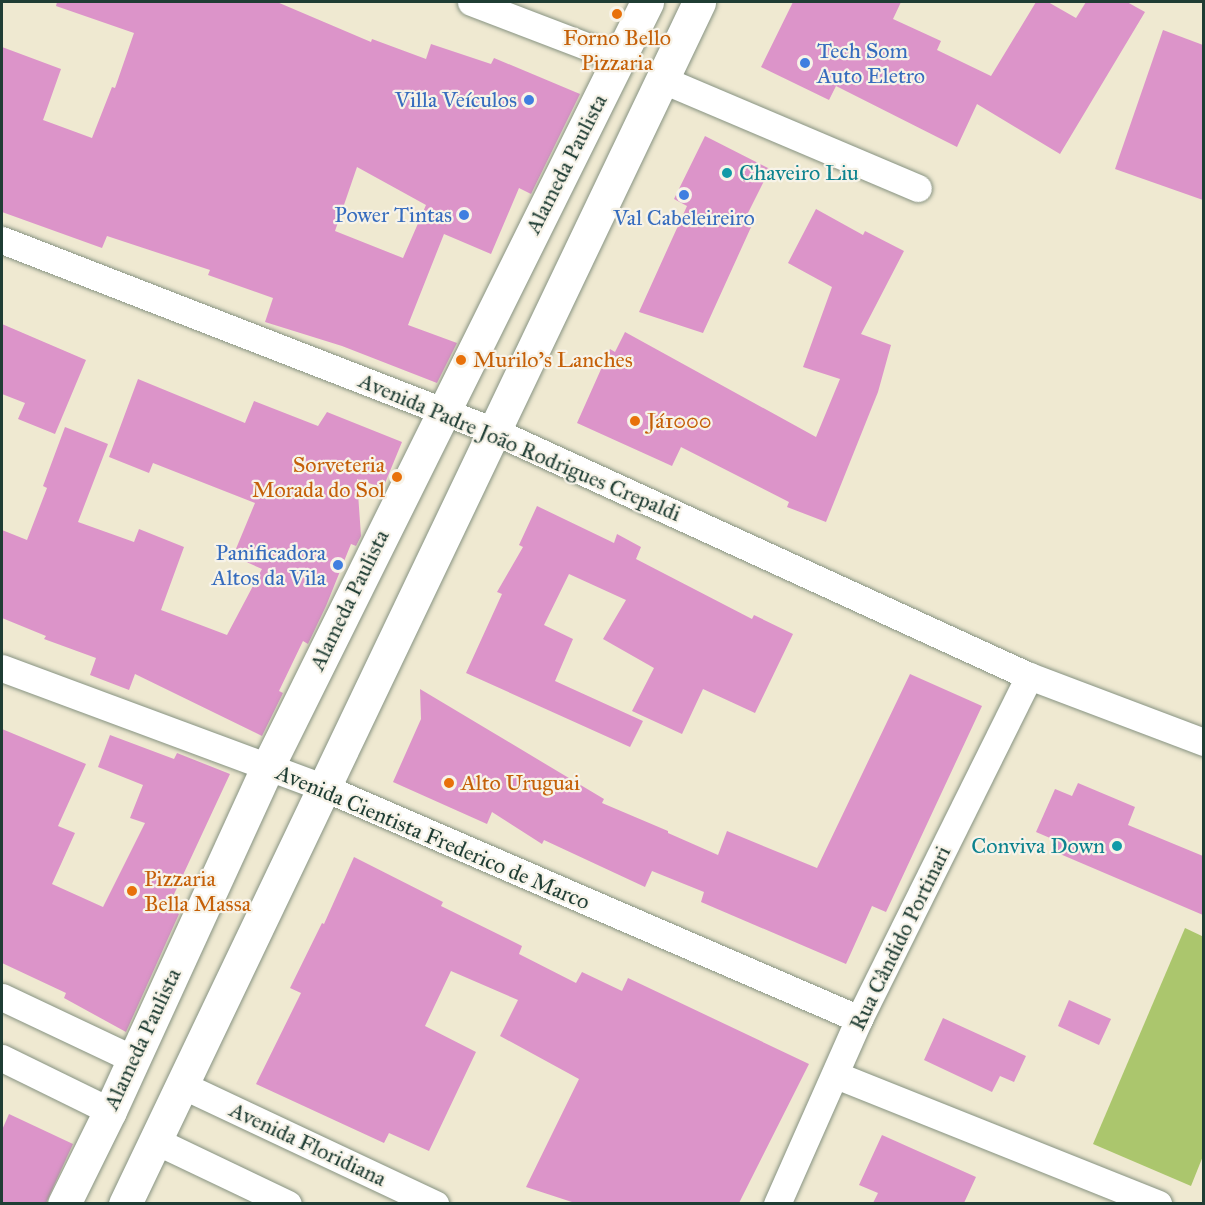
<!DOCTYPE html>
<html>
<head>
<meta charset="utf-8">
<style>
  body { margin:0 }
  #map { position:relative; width:1205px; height:1205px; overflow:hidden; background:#efe9d1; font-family:"IM FELL Great Primer",serif }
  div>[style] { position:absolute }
  .green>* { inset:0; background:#abc66d }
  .building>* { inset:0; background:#dc94c9 }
  .roads { filter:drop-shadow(0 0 2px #879382) drop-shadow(0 0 2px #879382) }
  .street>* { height:27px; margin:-13.5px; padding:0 13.5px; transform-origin:13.5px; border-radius:13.5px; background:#fff }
  .secondary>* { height:33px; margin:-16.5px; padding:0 16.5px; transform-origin:16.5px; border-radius:16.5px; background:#fff }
  .dots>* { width:16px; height:16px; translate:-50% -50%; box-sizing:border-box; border:3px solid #f7f3e8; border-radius:50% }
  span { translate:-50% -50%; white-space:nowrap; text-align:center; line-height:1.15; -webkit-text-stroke:4.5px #f7f3e8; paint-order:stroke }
  .food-label { font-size:22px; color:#c56008 }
  .left { translate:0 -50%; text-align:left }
  .right { translate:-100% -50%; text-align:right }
  .shop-label { font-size:22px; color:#366cbe }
  .street-label { font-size:22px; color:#1f3d34 }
  .culture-label { font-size:22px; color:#0d838f }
  .frame { position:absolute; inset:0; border:3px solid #1f3d34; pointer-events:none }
</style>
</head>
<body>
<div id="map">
  <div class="green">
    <i style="clip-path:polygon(1185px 928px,1204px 937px,1203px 1156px,1191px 1186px,1093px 1144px)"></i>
  </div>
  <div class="building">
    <i style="clip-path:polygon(evenodd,57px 2px,277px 2px,371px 42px,372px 39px,426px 59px,431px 44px,491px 64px,494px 58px,580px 94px,531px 194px,519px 188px,491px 254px,444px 234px,408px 325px,457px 343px,437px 383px,342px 346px,265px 322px,273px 298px,208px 275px,210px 270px,107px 236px,102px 248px,2px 212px,2px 47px,61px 69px,43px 120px,92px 138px,112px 87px,115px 88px,134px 33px,56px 6px,57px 2px,357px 167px,426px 205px,403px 258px,335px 231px,357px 167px)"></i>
    <i style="clip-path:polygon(793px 2px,901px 2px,893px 19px,941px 41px,937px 50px,991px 76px,1036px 2px,1048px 2px,1076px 18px,1086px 2px,1127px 2px,1145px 12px,1060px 154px,977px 104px,957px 147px,836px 86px,829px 100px,761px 67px)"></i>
    <i style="clip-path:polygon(1163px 30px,1203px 45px,1203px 200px,1115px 169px)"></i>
    <i style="clip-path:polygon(705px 136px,770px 169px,744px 221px,752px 225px,703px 333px,639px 312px,687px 206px,674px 199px)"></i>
    <i style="clip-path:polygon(816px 209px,863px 235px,865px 231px,904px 251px,861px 334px,891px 345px,878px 392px,826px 522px,787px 507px,789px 502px,681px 447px,672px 466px,577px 423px,610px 349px,615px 352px,625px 332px,816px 437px,840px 379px,803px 367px,832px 287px,788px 263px)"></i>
    <i style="clip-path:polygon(2px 324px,86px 360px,55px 434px,18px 419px,25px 403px,2px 394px)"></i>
    <i style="clip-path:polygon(138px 379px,245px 423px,254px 401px,318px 426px,327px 412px,402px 442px,383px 488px,357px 479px,361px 536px,356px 546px,351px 544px,326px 606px,308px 644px,303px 641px,279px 691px,283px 693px,262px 736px,135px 674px,129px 690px,90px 675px,96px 658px,44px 639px,46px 636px,2px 618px,2px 530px,27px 540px,47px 488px,43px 486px,65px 427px,108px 444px,78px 522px,134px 542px,139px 529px,184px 547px,161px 610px,227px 635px,262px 569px,233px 556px,255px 503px,153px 463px,149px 473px,109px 457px)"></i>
    <i style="clip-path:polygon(537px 506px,614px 543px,617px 534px,641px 547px,636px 559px,752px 619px,754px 615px,793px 634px,755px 713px,703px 689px,682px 734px,632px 711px,654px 668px,603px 639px,626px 600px,569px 574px,544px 625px,573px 639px,555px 681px,643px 721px,630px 747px,466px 673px,502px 594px,497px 592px,523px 547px,519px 545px)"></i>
    <i style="clip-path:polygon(910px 674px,982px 706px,886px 912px,872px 906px,846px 964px,701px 902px,704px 892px,652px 871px,645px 887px,544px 840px,542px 844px,492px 812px,487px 824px,393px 782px,421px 719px,420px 689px,604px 799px,602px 803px,668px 831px,668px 833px,718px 855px,727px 831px,817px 868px)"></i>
    <i style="clip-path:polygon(2px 729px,86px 764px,58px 826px,75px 833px,52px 884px,103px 907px,145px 823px,130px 818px,143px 785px,98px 767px,110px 735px,174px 759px,177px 753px,230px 774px,169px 905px,179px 914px,126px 1032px,64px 998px,66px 993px,2px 963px)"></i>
    <i style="clip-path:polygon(1078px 783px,1135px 807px,1128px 825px,1203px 856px,1203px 915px,1053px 851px,1057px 841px,1036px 832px,1055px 789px,1072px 796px)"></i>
    <i style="clip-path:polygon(354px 857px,443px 902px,441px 906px,522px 946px,519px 954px,576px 983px,582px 972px,622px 991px,628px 978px,809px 1064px,739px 1203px,575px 1203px,526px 1187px,579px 1079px,500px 1036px,518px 1000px,451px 971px,425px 1026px,476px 1052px,429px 1151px,389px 1133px,384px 1143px,256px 1084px,301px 993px,290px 988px,322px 923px,324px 924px)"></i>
    <i style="clip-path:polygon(1069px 1000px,1111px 1019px,1099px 1045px,1058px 1026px)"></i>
    <i style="clip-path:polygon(943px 1018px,1026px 1056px,1014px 1082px,1000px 1076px,992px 1092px,924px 1060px)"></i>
    <i style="clip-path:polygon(9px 1114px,73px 1144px,46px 1203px,2px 1203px,2px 1130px)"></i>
    <i style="clip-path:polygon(882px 1135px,976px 1177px,964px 1203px,873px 1203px,878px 1193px,859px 1185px)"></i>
  </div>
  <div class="roads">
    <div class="street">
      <i style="left:471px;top:2px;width:157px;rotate:20.9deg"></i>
      <i style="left:661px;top:79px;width:279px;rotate:23deg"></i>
      <i style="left:2px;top:240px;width:528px;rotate:21.22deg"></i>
      <i style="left:494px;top:431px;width:588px;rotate:24.61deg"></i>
      <i style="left:1029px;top:676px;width:187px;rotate:20.7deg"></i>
      <i style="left:2px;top:668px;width:345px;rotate:20.4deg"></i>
      <i style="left:325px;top:788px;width:582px;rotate:23.39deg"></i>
      <i style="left:2px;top:997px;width:145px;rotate:25.3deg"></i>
      <i style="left:2px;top:1058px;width:120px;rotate:26.1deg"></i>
      <i style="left:836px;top:1075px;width:347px;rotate:21.8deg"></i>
      <i style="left:182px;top:1085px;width:280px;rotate:25.2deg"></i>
      <i style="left:156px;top:1141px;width:146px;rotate:25.5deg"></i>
      <i style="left:777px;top:1204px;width:202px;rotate:-66.1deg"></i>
      <i style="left:859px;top:1019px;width:383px;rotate:-63.6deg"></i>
    </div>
    <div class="secondary">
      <i style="left:64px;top:1204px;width:104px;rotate:-63.7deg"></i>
      <i style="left:110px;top:1111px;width:377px;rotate:-65.4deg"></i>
      <i style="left:267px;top:768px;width:855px;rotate:-63.61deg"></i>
      <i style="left:125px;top:1204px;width:1332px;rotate:-64.47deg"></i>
    </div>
  </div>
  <div class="dots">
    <i style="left:617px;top:14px;background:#e8710a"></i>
    <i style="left:805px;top:63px;background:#3f7fe0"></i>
    <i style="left:529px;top:100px;background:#3f7fe0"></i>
    <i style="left:727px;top:173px;background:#0f9aa8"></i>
    <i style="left:684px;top:195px;background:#3f7fe0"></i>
    <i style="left:464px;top:215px;background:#3f7fe0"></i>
    <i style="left:461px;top:360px;background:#e8710a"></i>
    <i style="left:635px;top:421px;background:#e8710a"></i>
    <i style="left:397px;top:477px;background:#e8710a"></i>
    <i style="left:338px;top:565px;background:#3f7fe0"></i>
    <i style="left:449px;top:783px;background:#e8710a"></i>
    <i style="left:1117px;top:846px;background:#0f9aa8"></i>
    <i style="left:132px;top:891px;background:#e8710a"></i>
  </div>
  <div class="food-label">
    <span style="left:617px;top:50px">Forno Bello<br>Pizzaria</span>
    <span class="left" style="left:473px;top:360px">Murilo's Lanches</span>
    <span class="left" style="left:647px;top:421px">Já1000</span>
    <span class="right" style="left:385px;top:477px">Sorveteria<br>Morada do Sol</span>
    <span class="left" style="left:461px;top:783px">Alto Uruguai</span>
    <span class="left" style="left:144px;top:891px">Pizzaria<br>Bella Massa</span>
  </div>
  <div class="shop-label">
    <span class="left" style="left:817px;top:63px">Tech Som<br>Auto Eletro</span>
    <span class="right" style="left:517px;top:100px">Villa Veículos</span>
    <span class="right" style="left:452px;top:215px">Power Tintas</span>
    <span style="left:684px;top:218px">Val Cabeleireiro</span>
    <span class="right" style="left:326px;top:565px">Panificadora<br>Altos da Vila</span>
  </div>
  <div class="street-label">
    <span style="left:566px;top:164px;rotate:-63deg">Alameda Paulista</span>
    <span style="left:520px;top:447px;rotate:23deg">Avenida Padre João Rodrigues Crepaldi</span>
    <span style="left:349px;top:600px;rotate:-64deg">Alameda Paulista</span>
    <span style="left:433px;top:837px;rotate:23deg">Avenida Cientista Frederico de Marco</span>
    <span style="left:900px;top:938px;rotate:-64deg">Rua Cândido Portinari</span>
    <span style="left:142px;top:1039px;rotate:-65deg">Alameda Paulista</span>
    <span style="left:308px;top:1144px;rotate:25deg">Avenida Floridiana</span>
  </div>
  <div class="culture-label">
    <span class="left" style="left:739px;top:173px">Chaveiro Liu</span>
    <span class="right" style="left:1105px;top:846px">Conviva Down</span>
  </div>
  <div class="frame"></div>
</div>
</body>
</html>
